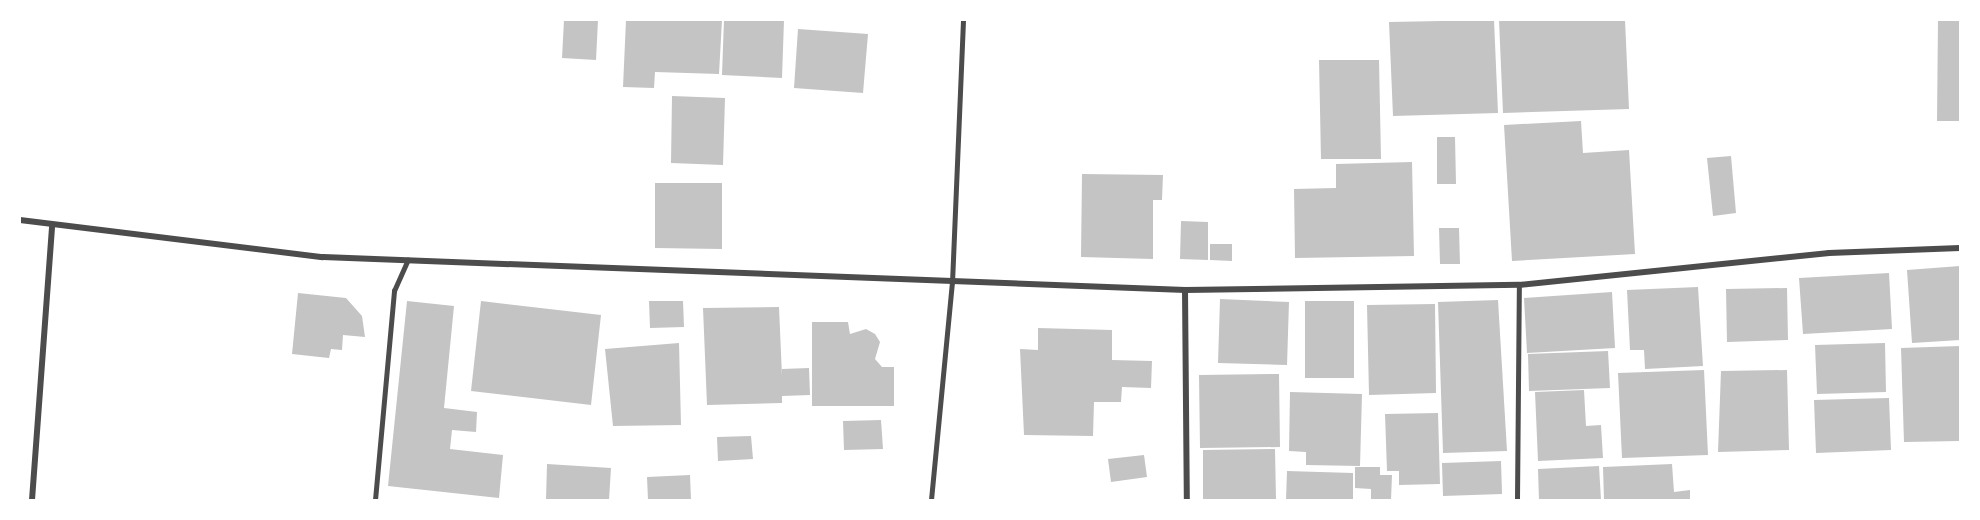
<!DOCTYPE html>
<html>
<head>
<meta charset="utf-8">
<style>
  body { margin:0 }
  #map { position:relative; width:1980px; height:520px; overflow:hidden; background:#fff; font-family:"DM Sans",sans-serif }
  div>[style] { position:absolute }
  .building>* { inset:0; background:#c4c4c4 }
  .service>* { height:4.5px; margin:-2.25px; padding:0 2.25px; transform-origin:2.25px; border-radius:2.25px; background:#4c4c4c }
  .minor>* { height:6px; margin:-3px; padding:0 3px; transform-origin:3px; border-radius:3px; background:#4c4c4c }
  span { translate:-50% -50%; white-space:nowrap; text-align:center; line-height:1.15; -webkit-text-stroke:4.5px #fff; paint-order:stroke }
  .frame { position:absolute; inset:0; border:21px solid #fff; pointer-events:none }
</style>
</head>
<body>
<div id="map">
  <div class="building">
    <i style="clip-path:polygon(564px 20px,598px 20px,596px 60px,562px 58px)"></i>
    <i style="clip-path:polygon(626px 20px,722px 20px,719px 74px,655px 72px,654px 88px,623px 87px)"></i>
    <i style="clip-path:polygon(724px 20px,784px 20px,782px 78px,722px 75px)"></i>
    <i style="clip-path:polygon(1494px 20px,1498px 113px,1393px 116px,1389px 22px)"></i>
    <i style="clip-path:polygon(1499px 20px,1625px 20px,1629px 109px,1503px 113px)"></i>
    <i style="clip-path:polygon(1938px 20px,1960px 20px,1960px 121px,1937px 121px)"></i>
    <i style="clip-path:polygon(798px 29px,868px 34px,863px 93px,794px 88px)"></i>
    <i style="clip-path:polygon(1319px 60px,1379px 60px,1381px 159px,1321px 159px)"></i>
    <i style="clip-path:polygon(672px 96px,725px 98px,723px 165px,671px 163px)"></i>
    <i style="clip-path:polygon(1581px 121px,1583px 153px,1629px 150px,1635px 254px,1512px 261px,1504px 125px)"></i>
    <i style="clip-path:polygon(1437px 137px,1455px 137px,1456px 184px,1437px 184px)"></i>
    <i style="clip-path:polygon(1731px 156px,1736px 213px,1713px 216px,1707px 158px)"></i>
    <i style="clip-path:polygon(1412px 162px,1414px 256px,1295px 258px,1294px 189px,1336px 188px,1336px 164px)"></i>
    <i style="clip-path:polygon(1082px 174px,1163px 175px,1162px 200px,1153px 200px,1153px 259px,1081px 257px)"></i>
    <i style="clip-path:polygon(655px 183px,722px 183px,722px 249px,655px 248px)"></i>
    <i style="clip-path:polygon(1181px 221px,1208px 222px,1208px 260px,1180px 259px)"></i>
    <i style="clip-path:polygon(1439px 228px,1459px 228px,1460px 264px,1440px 264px)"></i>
    <i style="clip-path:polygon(1210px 244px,1232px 244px,1232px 261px,1210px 260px)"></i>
    <i style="clip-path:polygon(1960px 266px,1960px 340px,1912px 343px,1907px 270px)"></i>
    <i style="clip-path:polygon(1889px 273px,1892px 329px,1803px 334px,1799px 278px)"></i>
    <i style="clip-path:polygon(1698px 287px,1703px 366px,1645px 369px,1644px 350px,1630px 350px,1627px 290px)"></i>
    <i style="clip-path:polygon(1787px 288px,1788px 340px,1727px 342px,1726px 289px)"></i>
    <i style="clip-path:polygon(1612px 292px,1615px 348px,1527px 353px,1524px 298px)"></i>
    <i style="clip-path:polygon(298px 293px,346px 298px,362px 316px,365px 337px,343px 335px,342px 350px,331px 349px,329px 358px,292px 354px)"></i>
    <i style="clip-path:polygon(1220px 299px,1289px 302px,1287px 365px,1218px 363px)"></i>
    <i style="clip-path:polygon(1498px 300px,1507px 451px,1443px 453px,1438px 302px)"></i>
    <i style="clip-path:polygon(407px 301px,454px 306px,444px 408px,477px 412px,476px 432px,452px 430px,450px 449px,503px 455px,499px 498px,388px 486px)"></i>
    <i style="clip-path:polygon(481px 301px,601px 315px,591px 405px,471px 391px)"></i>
    <i style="clip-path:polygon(649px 301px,683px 301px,684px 327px,650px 328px)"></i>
    <i style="clip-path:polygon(1305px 301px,1354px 301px,1354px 378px,1305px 378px)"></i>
    <i style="clip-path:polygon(1435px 304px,1436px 393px,1369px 395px,1367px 305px)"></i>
    <i style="clip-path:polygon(779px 307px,782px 376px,782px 369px,809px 368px,810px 395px,782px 396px,782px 403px,707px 405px,703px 308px)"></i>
    <i style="clip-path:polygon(812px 322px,848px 322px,850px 334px,866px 329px,875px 334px,880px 342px,875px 359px,882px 367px,894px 367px,894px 406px,812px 406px)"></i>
    <i style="clip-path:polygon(1038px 328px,1112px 330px,1112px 360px,1152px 361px,1151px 388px,1122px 387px,1121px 402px,1094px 402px,1093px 436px,1024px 435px,1020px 349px,1038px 350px)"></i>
    <i style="clip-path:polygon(679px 343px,681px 425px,613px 426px,605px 349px)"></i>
    <i style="clip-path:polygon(1885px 343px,1886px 392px,1817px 394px,1815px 345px)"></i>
    <i style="clip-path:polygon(1960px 346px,1960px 441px,1904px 442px,1901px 348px)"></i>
    <i style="clip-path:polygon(1608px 351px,1610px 388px,1529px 391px,1528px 354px)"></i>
    <i style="clip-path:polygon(1704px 370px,1708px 455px,1622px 458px,1618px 373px)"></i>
    <i style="clip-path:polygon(1787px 370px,1789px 450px,1718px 452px,1721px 371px)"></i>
    <i style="clip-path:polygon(1279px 374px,1280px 447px,1200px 448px,1199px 375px)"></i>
    <i style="clip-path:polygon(1584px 390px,1586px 426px,1601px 425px,1603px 458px,1538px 461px,1535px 392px)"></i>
    <i style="clip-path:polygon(1290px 392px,1362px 394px,1360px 466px,1306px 465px,1306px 452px,1289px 451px)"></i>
    <i style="clip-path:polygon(1889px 398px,1891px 450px,1816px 453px,1814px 400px)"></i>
    <i style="clip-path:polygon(1438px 413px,1440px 484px,1399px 485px,1399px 471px,1387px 471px,1385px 414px)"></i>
    <i style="clip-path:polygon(881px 420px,883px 449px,844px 450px,843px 421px)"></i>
    <i style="clip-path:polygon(751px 436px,753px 459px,718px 461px,717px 437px)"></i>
    <i style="clip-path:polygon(1275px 449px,1276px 500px,1203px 500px,1203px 450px)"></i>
    <i style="clip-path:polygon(1144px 455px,1147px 477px,1111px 482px,1108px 459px)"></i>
    <i style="clip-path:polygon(1501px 461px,1502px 494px,1443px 496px,1442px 463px)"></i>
    <i style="clip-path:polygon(547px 464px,611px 468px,609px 500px,546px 500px)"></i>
    <i style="clip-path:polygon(1672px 464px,1674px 492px,1690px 490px,1690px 500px,1604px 500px,1603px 467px)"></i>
    <i style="clip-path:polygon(1599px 466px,1601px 500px,1539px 500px,1538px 469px)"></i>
    <i style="clip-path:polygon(1355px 467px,1380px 467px,1380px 475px,1392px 475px,1391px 500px,1371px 500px,1371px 489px,1355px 488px)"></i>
    <i style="clip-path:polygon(1287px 471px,1353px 473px,1353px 500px,1286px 500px)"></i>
    <i style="clip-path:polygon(690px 475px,691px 500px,648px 500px,647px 477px)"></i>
  </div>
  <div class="service">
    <i style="left:375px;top:500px;width:210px;rotate:-84.8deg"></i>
    <i style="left:394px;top:291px;width:34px;rotate:-66deg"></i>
    <i style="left:931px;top:500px;width:218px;rotate:-84.5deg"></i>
    <i style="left:952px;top:283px;width:263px;rotate:-87.6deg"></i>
    <i style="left:1517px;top:500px;width:215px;rotate:-89.5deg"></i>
  </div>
  <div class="minor">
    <i style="left:20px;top:220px;width:305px;rotate:7deg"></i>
    <i style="left:323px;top:257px;width:863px;rotate:2.19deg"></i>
    <i style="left:1185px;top:290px;width:334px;rotate:-0.9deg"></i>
    <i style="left:1519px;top:285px;width:312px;rotate:-5.9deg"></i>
    <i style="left:1829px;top:253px;width:131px;rotate:-2.2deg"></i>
    <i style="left:1185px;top:290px;width:210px;rotate:89.5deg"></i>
    <i style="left:32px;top:500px;width:275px;rotate:-85.8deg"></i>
  </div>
  <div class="frame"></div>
</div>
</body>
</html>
